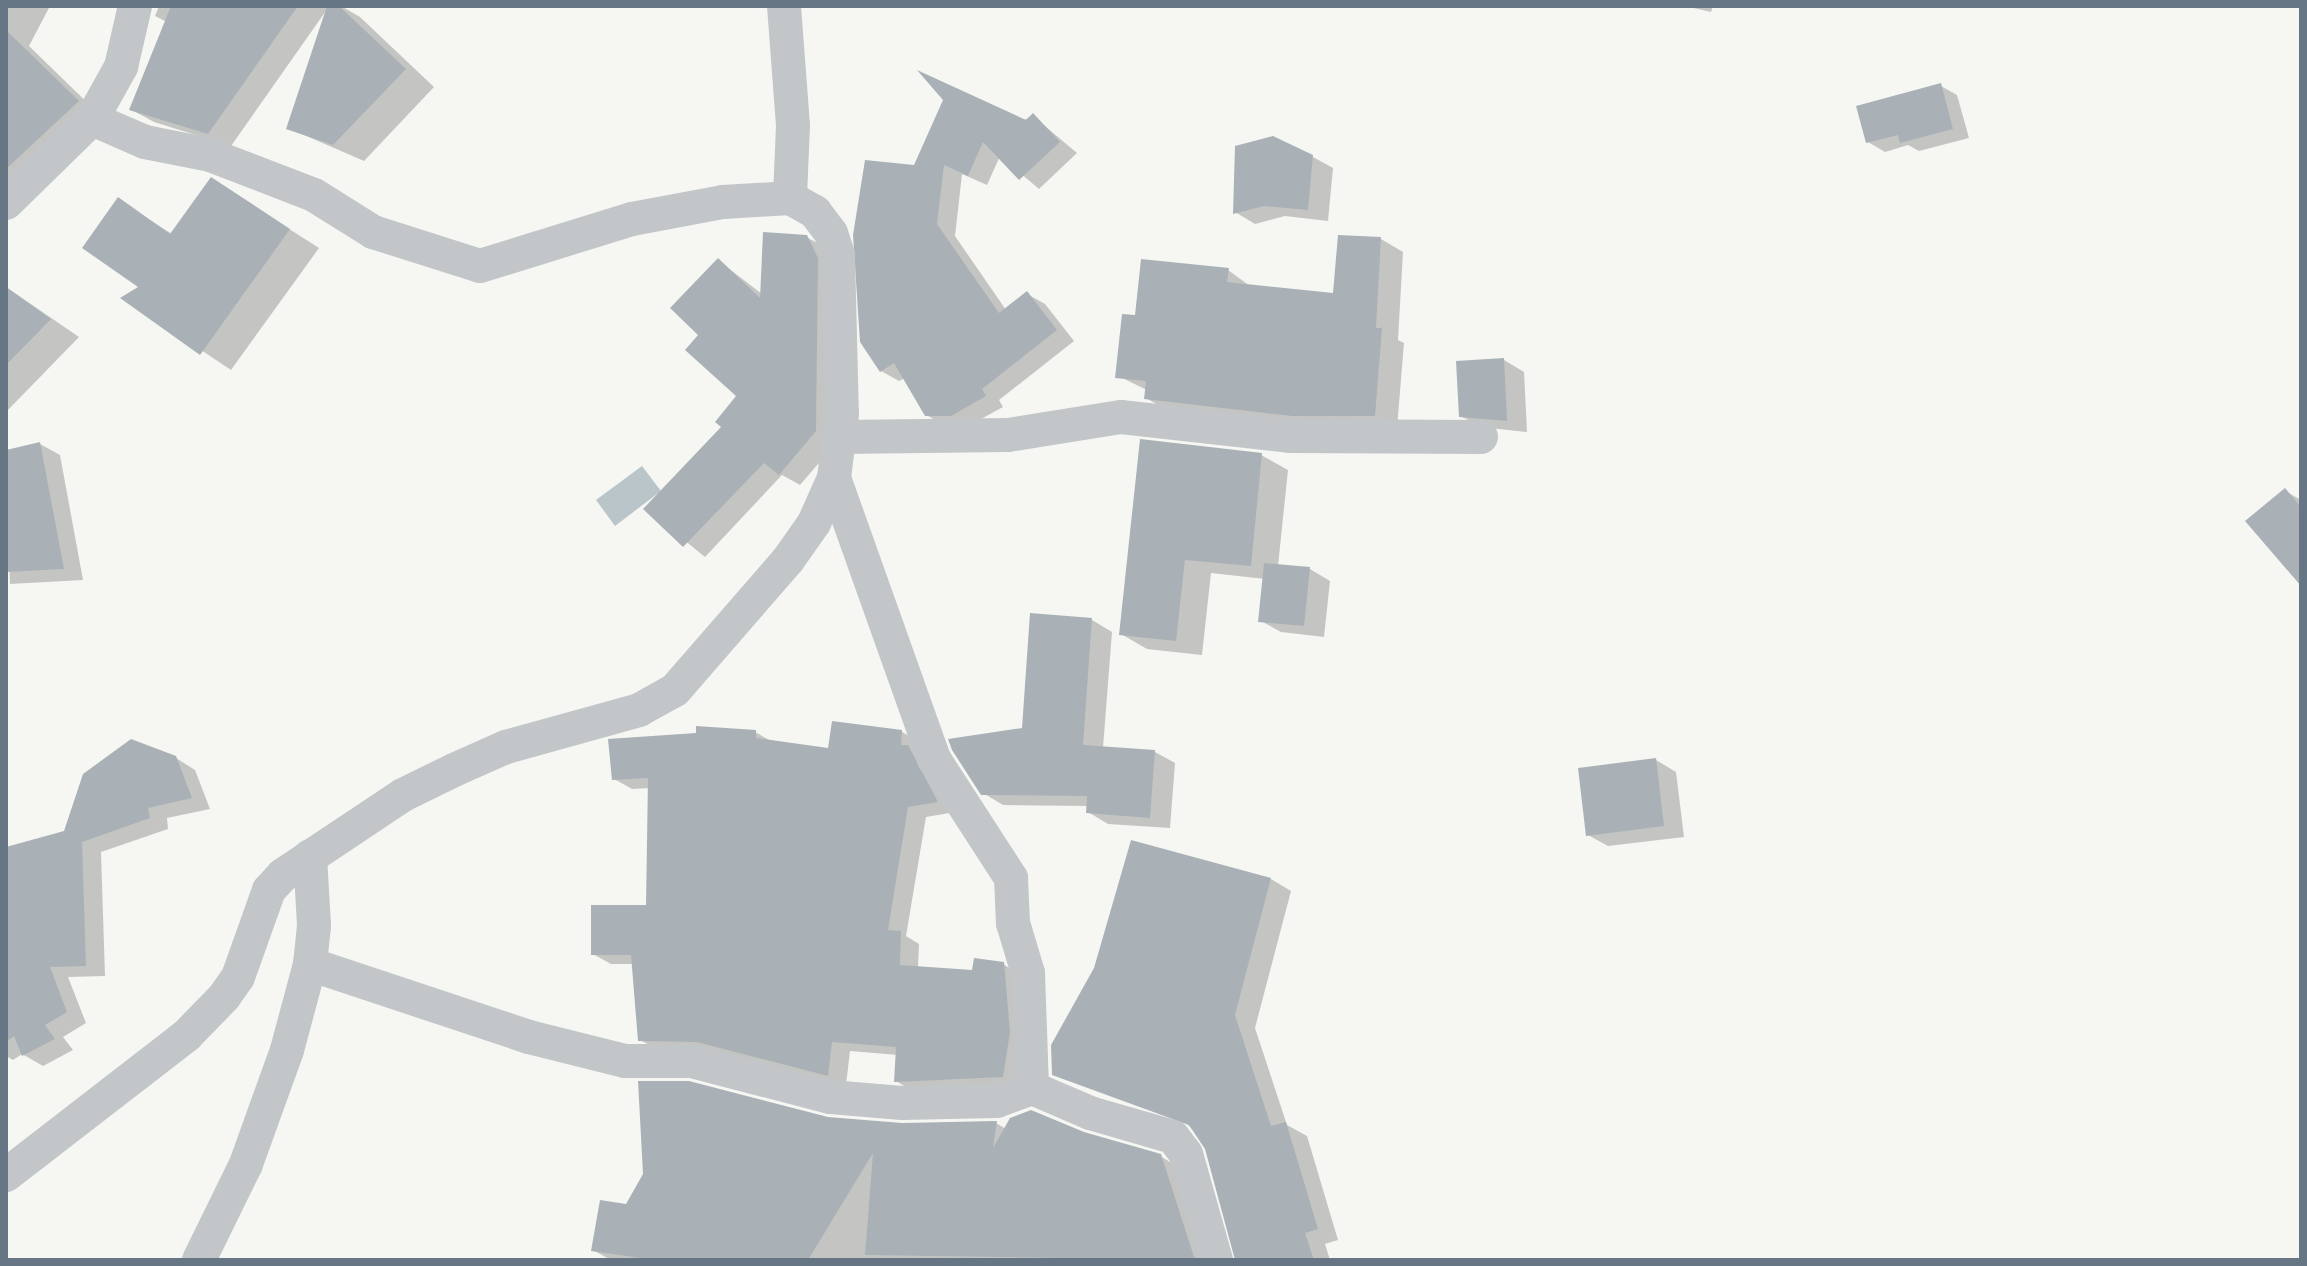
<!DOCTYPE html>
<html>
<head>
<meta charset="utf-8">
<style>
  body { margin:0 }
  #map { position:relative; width:2307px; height:1266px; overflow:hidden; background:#f6f7f3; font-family:"Fira Sans Condensed",sans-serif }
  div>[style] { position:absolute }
  .water>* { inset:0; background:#bac5c9 }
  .shadow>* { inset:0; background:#0003 }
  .building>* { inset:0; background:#a9b1b6 }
  .street>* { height:34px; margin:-17px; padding:0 17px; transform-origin:17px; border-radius:17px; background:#c2c6c9 }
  span { translate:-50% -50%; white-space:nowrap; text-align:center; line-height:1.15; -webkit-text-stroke:8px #fff; paint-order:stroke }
  .frame { position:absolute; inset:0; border:8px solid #667684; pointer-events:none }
</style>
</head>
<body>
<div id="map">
  <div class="water">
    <i style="clip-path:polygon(642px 466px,661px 491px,615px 526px,596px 500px)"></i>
  </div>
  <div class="shadow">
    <i style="clip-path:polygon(6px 6px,50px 6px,29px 46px,100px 115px,6px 196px)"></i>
    <i style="clip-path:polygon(159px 6px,341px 6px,360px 17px,434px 87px,364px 161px,288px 128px,328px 8px,231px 146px,154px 122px,132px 110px,167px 22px,155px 16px)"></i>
    <i style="clip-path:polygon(1685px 6px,1713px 6px,1711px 12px)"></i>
    <i style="clip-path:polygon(1941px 86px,1957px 95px,1969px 138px,1919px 151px,1908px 145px,1885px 152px,1868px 142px)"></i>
    <i style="clip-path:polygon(1033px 116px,1077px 153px,1039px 189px,1000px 156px,987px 185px,962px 174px,955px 236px,1006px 310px,1027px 294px,1045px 304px,1074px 341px,999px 400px,1003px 407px,970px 425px,945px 425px,926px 415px,905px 378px,899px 381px,881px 371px,915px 167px)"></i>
    <i style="clip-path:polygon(1313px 157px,1333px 168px,1328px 221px,1285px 216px,1255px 224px,1235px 212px)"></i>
    <i style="clip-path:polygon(211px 179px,319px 248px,231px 370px,123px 298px,142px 288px,118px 200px,172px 234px)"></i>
    <i style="clip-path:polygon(806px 237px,827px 248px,836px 443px,800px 485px,782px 475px,705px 557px,646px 509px,724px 427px,739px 396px,701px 335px,719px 261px,762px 294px)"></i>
    <i style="clip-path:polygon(1381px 239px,1403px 252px,1398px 340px,1404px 343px,1397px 428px,1168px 411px,1146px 398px,1147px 390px,1118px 376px,1136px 317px,1228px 270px,1250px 286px,1335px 296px)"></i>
    <i style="clip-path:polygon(6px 287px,79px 337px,6px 412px)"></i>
    <i style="clip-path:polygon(1504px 360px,1524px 372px,1527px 432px,1481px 427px,1461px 416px)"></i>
    <i style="clip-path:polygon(40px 444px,60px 455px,83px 580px,10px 584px,6px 452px)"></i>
    <i style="clip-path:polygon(1261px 455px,1288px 470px,1278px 566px,1310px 569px,1330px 581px,1324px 637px,1281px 632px,1261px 621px,1265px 579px,1211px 573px,1202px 655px,1147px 649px,1121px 634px)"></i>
    <i style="clip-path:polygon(2285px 491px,2301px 500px,2301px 583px)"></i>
    <i style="clip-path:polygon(1092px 620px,1112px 632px,1103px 748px,1155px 752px,1175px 763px,1170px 828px,1108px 824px,1088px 812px,1089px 806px,1003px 805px,983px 793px)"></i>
    <i style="clip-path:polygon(755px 732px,773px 742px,830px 751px,902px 732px,920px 742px,955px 812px,926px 817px,906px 936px,919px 944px,918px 968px,974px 973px,1003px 964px,1021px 975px,1021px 1087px,914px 1092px,896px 1081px,898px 1055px,850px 1051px,846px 1085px,659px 1050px,640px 1040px,634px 964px,611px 964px,593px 954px,648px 907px,650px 788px,632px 789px,614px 779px)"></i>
    <i style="clip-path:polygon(176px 758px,195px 770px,210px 809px,167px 818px,168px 829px,101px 852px,105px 976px,68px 977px,86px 1023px,63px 1037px,73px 1050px,43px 1066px,22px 1054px,13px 1060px,6px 1056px,6px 850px,66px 832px)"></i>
    <i style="clip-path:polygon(1656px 760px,1676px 772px,1684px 837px,1608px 846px,1588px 835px)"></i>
    <i style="clip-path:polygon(1271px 879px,1291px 891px,1255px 1028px,1287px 1125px,1307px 1136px,1338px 1240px,1325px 1244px,1330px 1260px,1237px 1260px,1204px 1141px,1187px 1124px,1054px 1073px)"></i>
    <i style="clip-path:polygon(828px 1119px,902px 1125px,996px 1123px,1006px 1129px,1084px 1134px,1160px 1156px,1182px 1169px,1211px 1260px,611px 1260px,593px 1250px,627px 1206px)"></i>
  </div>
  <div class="building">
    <i style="clip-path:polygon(171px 6px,298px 6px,208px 134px,129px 110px)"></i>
    <i style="clip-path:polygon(327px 6px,339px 6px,406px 69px,333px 145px,286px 129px)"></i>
    <i style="clip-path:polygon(6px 30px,79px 101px,6px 169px)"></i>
    <i style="clip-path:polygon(917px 70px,1026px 120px,1033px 113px,1060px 142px,1019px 180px,983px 142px,968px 176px,944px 165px,937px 224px,999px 313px,1027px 291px,1057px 330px,982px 389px,986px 396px,951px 416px,925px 416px,894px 363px,880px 372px,860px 342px,853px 235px,865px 160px,914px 165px,943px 100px)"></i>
    <i style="clip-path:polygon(1941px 83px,1953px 129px,1900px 143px,1898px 135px,1866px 143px,1856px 106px)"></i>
    <i style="clip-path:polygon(1273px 136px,1313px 155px,1308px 210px,1264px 206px,1233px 214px,1235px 146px)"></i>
    <i style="clip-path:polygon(211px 177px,290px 229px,200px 355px,120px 298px,138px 287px,82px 248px,118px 197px,170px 234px)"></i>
    <i style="clip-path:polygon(763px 232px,807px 235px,818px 258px,816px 431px,779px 475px,764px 463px,683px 547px,643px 509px,721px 427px,715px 422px,736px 396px,685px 350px,698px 335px,670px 308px,718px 258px,760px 298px)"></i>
    <i style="clip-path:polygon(1338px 235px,1381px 237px,1376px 328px,1382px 328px,1375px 416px,1292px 416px,1144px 399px,1146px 381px,1115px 378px,1122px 314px,1135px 315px,1141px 259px,1229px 268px,1227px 282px,1333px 293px)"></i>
    <i style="clip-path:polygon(6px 287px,51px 319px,6px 365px)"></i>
    <i style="clip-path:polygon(1504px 358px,1507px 421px,1459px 417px,1456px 361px)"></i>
    <i style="clip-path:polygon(1140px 439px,1262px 453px,1251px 566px,1185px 560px,1176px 641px,1119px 635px)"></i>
    <i style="clip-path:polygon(40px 442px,64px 569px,6px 572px,6px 450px)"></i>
    <i style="clip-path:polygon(2285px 488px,2301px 507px,2301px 586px,2245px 521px)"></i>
    <i style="clip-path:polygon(1264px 563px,1310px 567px,1304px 626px,1258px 622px)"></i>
    <i style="clip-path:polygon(1030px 613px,1092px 618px,1083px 745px,1155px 750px,1150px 818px,1086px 813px,1087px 796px,981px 795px,952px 750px,948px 739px,1022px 728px)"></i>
    <i style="clip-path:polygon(832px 721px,902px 730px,901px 745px,908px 745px,938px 802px,908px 807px,888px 930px,901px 931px,900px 965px,972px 970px,974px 958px,1004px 962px,1010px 1032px,1003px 1077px,894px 1082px,896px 1047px,832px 1042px,828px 1076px,697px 1042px,638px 1041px,631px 955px,591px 955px,591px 905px,646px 905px,648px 778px,612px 780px,608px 739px,696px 733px,696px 726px,756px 730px,756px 738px,828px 748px)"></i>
    <i style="clip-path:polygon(131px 739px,176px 756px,192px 798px,148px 808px,150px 818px,82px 842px,86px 966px,50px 967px,67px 1012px,45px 1025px,55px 1039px,22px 1056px,14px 1036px,6px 1042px,6px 847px,64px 831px,83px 774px)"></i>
    <i style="clip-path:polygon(1656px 758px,1664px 826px,1586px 836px,1578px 768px)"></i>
    <i style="clip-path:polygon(1131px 840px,1271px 878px,1235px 1015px,1271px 1126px,1286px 1122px,1318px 1229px,1305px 1233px,1314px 1260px,1235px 1260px,1205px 1149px,1189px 1125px,1052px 1075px,1051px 1045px,1094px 968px)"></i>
    <i style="clip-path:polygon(638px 1081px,689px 1081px,828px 1117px,902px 1123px,997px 1121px,993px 1148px,1010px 1118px,1031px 1110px,1084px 1132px,1161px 1154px,1195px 1260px,865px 1255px,873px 1153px,808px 1260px,655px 1260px,591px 1251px,600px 1200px,626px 1204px,643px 1174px)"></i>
  </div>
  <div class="street">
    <i style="left:784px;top:6px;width:119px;rotate:85.7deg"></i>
    <i style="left:793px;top:125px;width:73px;rotate:92.4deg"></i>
    <i style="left:92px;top:119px;width:58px;rotate:23.5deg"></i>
    <i style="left:145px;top:142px;width:66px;rotate:11.3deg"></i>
    <i style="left:210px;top:155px;width:111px;rotate:21deg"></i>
    <i style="left:314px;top:195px;width:70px;rotate:32.1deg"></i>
    <i style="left:373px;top:232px;width:112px;rotate:17.6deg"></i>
    <i style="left:480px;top:266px;width:159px;rotate:-17.2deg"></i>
    <i style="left:632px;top:219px;width:93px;rotate:-10.6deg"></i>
    <i style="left:723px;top:202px;width:67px;rotate:-3.4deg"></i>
    <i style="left:790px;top:198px;width:29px;rotate:29deg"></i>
    <i style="left:815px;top:212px;width:26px;rotate:53deg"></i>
    <i style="left:831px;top:233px;width:23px;rotate:72deg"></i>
    <i style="left:838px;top:255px;width:159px;rotate:88.6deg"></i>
    <i style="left:842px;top:414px;width:64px;rotate:97.1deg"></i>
    <i style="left:834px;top:478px;width:298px;rotate:70.4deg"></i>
    <i style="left:934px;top:759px;width:142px;rotate:57.1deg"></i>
    <i style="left:1011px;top:878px;width:45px;rotate:87.5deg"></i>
    <i style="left:1013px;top:923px;width:52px;rotate:73.3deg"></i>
    <i style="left:1028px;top:973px;width:115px;rotate:88deg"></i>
    <i style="left:1032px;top:1088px;width:37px;rotate:160deg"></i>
    <i style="left:997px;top:1101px;width:95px;rotate:178.8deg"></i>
    <i style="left:902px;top:1103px;width:72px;rotate:-175.2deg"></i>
    <i style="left:830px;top:1097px;width:143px;rotate:-165.4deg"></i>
    <i style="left:692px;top:1061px;width:67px;rotate:180deg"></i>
    <i style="left:625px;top:1061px;width:99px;rotate:-166deg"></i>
    <i style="left:529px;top:1037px;width:231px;rotate:-161.6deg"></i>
    <i style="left:6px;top:203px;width:120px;rotate:-44.3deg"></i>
    <i style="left:92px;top:119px;width:60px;rotate:-60.9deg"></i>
    <i style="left:121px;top:67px;width:63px;rotate:-77.1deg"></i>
    <i style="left:840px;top:437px;width:168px;rotate:-0.7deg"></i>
    <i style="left:1008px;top:435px;width:114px;rotate:-9.1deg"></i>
    <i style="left:1121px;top:417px;width:171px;rotate:6.4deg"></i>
    <i style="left:1291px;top:436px;width:190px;rotate:0.3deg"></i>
    <i style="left:1032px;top:1088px;width:63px;rotate:23.3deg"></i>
    <i style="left:1090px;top:1113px;width:86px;rotate:16.1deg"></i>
    <i style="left:1173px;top:1137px;width:21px;rotate:53deg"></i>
    <i style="left:1186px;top:1154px;width:110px;rotate:74.2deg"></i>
    <i style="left:6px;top:1175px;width:229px;rotate:-37.7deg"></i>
    <i style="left:187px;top:1035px;width:53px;rotate:-45.8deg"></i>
    <i style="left:224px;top:997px;width:24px;rotate:-55deg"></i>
    <i style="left:238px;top:977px;width:92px;rotate:-70.4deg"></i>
    <i style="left:269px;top:890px;width:21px;rotate:-47deg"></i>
    <i style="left:283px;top:875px;width:144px;rotate:-33.7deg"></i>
    <i style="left:403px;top:795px;width:57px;rotate:-26.1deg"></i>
    <i style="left:454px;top:770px;width:57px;rotate:-23.9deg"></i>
    <i style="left:506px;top:747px;width:138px;rotate:-15.5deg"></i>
    <i style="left:639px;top:710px;width:41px;rotate:-29.1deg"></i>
    <i style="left:675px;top:690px;width:172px;rotate:-49deg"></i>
    <i style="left:788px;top:560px;width:45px;rotate:-54.9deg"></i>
    <i style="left:814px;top:523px;width:49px;rotate:-66deg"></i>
    <i style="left:199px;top:1260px;width:107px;rotate:-63.9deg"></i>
    <i style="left:246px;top:1164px;width:121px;rotate:-70.2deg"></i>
    <i style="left:287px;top:1050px;width:89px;rotate:-75deg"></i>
    <i style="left:310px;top:964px;width:39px;rotate:-84deg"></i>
    <i style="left:314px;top:925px;width:69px;rotate:-93.3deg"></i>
  </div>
  <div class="frame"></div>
</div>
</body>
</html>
